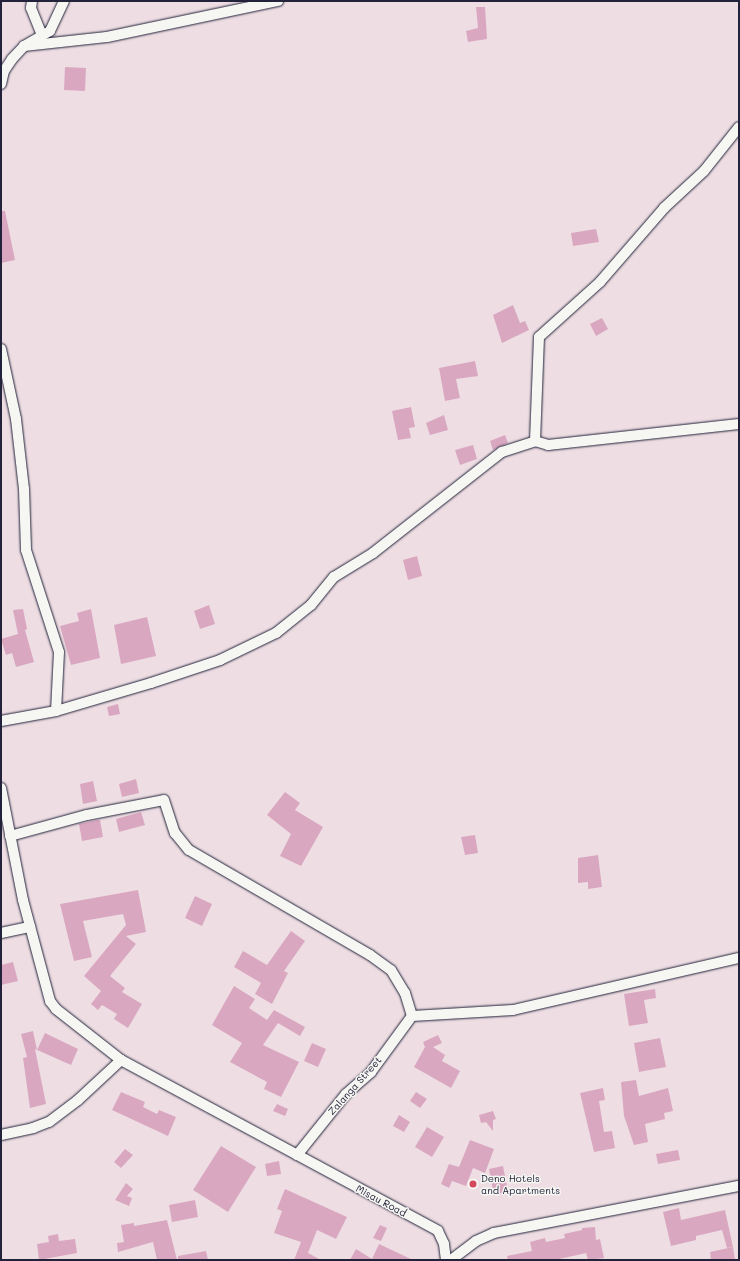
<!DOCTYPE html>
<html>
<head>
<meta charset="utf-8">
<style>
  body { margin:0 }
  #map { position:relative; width:740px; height:1261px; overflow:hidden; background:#eedee3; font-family:Mali,sans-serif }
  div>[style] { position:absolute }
  .building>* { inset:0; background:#daa7c1 }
  .roads { filter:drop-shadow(0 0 1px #22223b) drop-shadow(0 0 1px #22223b) }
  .street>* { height:10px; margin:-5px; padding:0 5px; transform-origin:5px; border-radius:5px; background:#f6f6f2 }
  .dots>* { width:11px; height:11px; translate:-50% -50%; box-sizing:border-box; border:2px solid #f6f6f2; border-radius:50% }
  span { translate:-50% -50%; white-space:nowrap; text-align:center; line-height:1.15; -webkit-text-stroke:3px #f6f6f2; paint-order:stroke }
  .street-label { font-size:10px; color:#22223b }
  .poi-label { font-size:10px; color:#22223b }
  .left { translate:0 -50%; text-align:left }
  .frame { position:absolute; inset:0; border:2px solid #22223b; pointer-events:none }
</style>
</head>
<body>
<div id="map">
  <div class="building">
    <i style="clip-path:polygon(476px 7px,485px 7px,487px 39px,468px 42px,466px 31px,478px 28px)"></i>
    <i style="clip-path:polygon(65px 67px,86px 68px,85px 91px,64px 90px)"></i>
    <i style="clip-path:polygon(1px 211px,5px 211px,15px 260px,1px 263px)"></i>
    <i style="clip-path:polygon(596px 229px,599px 242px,573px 246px,571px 233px)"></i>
    <i style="clip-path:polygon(513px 305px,520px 323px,525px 321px,529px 330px,502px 343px,493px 315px)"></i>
    <i style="clip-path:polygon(602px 318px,608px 329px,596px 336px,590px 324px)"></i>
    <i style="clip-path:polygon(475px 361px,478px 376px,456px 379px,460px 398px,445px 401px,439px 368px)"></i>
    <i style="clip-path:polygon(411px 407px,415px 427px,409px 428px,411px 438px,398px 440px,392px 411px)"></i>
    <i style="clip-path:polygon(444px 415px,448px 430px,430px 435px,426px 423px)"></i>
    <i style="clip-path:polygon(505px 435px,508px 443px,493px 450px,490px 441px)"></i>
    <i style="clip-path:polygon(473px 445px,477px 459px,460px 465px,455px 450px)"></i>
    <i style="clip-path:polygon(417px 556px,422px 576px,408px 580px,403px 560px)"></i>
    <i style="clip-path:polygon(209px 605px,215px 624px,200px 629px,194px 611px)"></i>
    <i style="clip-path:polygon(23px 609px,27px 629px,25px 630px,34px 662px,16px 667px,12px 653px,6px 655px,1px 639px,18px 634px,13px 610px)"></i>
    <i style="clip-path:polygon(91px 609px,100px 658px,71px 665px,60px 626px,79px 621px,77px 613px)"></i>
    <i style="clip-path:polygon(147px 617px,156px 656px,121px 664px,114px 625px)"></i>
    <i style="clip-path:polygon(118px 704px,120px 714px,109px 716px,107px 707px)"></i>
    <i style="clip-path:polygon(136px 779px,139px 793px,122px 797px,119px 784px)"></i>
    <i style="clip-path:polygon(93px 781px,97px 801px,83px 804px,80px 784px)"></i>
    <i style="clip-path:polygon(285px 792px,300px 803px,295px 810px,323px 827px,301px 866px,280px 856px,291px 834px,267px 815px)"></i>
    <i style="clip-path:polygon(141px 812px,145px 825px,119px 832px,116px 819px)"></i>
    <i style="clip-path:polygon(97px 820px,100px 820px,103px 837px,82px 841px,79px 824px)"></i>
    <i style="clip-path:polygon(475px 835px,478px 853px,465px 855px,461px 837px)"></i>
    <i style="clip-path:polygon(598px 855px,602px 887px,588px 889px,588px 882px,578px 883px,578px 858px)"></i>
    <i style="clip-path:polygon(138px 890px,146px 932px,126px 936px,136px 944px,110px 976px,125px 988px,122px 992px,142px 1004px,128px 1028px,114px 1019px,117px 1014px,102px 1005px,98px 1010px,91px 1004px,101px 991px,84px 976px,126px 925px,123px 914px,83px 921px,92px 957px,74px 961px,60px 904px)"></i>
    <i style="clip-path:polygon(195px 896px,212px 904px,202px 926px,185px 918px)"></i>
    <i style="clip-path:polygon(291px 931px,305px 941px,284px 971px,288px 973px,272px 1004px,255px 994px,261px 983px,234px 967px,243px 951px,267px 965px)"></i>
    <i style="clip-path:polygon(13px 962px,18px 981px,1px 985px,1px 965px)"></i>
    <i style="clip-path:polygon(234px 986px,255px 999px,249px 1008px,267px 1020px,274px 1010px,305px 1027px,300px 1036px,278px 1023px,263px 1045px,299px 1062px,281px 1097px,264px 1089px,267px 1082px,230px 1062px,242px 1043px,212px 1025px)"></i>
    <i style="clip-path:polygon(655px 989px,656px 998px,644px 1000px,648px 1023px,629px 1026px,624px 994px)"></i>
    <i style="clip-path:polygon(33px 1031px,37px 1050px,45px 1033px,78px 1049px,71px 1065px,35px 1049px,46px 1104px,30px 1108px,23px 1058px,27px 1057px,21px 1034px)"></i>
    <i style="clip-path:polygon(438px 1035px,442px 1043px,433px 1047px,445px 1055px,442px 1061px,460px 1071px,451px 1088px,414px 1067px,425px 1047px,423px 1042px)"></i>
    <i style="clip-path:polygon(660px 1038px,666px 1067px,639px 1072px,634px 1043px)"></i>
    <i style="clip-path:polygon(312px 1043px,326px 1049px,318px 1067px,304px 1061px)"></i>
    <i style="clip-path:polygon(636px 1080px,639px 1096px,668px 1088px,673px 1111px,664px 1113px,665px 1119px,645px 1124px,648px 1142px,634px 1145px,624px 1116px,621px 1082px)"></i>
    <i style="clip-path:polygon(603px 1088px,605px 1100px,599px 1101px,604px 1132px,612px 1131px,615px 1148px,594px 1152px,580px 1093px)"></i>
    <i style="clip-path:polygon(121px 1092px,145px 1102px,143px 1107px,157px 1114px,159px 1110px,176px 1117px,168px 1136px,112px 1110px)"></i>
    <i style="clip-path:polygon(416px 1092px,427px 1099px,420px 1108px,410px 1101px)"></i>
    <i style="clip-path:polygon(277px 1104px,288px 1109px,285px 1116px,273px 1111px)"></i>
    <i style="clip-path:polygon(493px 1111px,496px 1119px,493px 1120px,493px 1131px,486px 1122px,481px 1123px,479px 1115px)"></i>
    <i style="clip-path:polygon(399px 1115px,410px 1122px,404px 1132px,393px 1126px)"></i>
    <i style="clip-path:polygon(427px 1127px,444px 1137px,432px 1157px,415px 1147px)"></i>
    <i style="clip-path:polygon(470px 1140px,494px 1149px,485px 1173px,473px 1168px,466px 1186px,452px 1181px,449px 1188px,441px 1184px,449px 1164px,459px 1167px)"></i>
    <i style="clip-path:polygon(221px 1146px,256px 1167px,228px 1212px,193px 1190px)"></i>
    <i style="clip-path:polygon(125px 1149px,133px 1155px,121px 1168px,114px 1162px)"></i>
    <i style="clip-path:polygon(678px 1150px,680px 1160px,658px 1164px,656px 1154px)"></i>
    <i style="clip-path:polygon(279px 1161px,281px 1174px,267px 1176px,265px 1164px)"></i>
    <i style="clip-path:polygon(503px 1166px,508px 1192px,494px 1195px,489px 1169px)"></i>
    <i style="clip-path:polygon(126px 1183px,133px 1189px,127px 1196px,132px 1198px,129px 1206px,115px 1200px)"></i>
    <i style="clip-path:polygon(285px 1189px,347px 1217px,336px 1239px,317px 1230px,308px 1253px,321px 1260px,294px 1260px,301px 1242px,274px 1233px,282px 1211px,277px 1209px)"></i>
    <i style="clip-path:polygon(195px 1200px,198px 1217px,172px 1222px,169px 1205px)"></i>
    <i style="clip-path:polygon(679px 1208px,681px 1220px,725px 1210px,733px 1247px,727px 1248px,722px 1230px,696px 1236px,696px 1240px,671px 1246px,663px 1212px)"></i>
    <i style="clip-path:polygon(167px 1220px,177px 1260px,157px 1260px,153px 1242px,118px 1252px,117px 1243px,124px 1242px,121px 1225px,134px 1223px,134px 1226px)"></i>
    <i style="clip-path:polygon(380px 1225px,387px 1228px,381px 1241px,373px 1238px)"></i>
    <i style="clip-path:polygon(595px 1227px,596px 1240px,600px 1239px,604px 1258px,588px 1260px,586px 1253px,555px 1260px,508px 1260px,507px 1256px,532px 1251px,530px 1242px,545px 1238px,546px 1242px,565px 1238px,564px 1234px,582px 1230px,582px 1228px)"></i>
    <i style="clip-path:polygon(58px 1234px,59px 1241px,75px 1239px,77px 1253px,39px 1260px,37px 1244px,49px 1242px,48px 1236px)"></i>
    <i style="clip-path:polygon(379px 1244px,413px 1260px,350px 1260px,356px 1249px,372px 1259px)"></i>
    <i style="clip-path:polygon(733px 1247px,735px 1260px,711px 1260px,710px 1252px)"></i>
    <i style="clip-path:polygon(206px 1251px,208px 1260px,178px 1260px,178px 1256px)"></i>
  </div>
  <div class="roads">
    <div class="street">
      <i style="left:32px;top:1px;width:7px;rotate:98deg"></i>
      <i style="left:31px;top:8px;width:29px;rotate:68deg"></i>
      <i style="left:24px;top:46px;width:83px;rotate:-6.2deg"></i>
      <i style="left:107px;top:37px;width:175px;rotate:-11.9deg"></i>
      <i style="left:1px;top:84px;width:13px;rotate:-77deg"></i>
      <i style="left:4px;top:71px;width:14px;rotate:-56deg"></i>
      <i style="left:12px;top:59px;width:18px;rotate:-47deg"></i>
      <i style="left:24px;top:46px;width:30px;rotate:-30deg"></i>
      <i style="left:50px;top:31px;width:33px;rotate:-65deg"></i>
      <i style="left:1px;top:349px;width:72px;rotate:77.9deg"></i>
      <i style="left:16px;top:419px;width:70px;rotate:83.5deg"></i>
      <i style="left:24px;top:489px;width:61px;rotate:88.1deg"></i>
      <i style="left:26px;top:550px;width:107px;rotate:72.1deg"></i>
      <i style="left:59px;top:652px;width:59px;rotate:92.9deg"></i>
      <i style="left:535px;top:441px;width:14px;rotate:17deg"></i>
      <i style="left:548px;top:445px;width:192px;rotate:-6.3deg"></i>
      <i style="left:1px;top:721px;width:56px;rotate:-10.3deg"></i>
      <i style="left:56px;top:711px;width:99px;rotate:-16.4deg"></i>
      <i style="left:151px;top:683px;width:73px;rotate:-18.4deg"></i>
      <i style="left:220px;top:660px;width:62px;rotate:-25.7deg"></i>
      <i style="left:276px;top:633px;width:45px;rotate:-38.7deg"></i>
      <i style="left:311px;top:605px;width:36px;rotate:-51deg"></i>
      <i style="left:334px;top:577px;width:46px;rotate:-31.6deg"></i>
      <i style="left:373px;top:553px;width:164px;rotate:-38.1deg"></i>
      <i style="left:502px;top:452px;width:35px;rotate:-18deg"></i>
      <i style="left:535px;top:441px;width:104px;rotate:-87.8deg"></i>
      <i style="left:539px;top:337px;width:82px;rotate:-42deg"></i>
      <i style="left:600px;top:282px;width:98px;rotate:-49.1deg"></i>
      <i style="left:664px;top:208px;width:54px;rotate:-42.8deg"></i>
      <i style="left:704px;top:171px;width:56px;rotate:-51.5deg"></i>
      <i style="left:1px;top:788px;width:114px;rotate:78.9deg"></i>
      <i style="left:23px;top:900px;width:105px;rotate:75deg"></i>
      <i style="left:50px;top:1001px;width:10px;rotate:53deg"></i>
      <i style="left:56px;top:1009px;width:83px;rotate:38.1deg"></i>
      <i style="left:121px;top:1060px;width:360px;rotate:28.3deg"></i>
      <i style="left:438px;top:1231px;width:14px;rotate:65deg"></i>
      <i style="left:444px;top:1244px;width:16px;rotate:83deg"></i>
      <i style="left:10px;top:836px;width:80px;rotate:-15.3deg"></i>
      <i style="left:87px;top:815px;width:78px;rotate:-11deg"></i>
      <i style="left:164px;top:800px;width:35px;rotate:72deg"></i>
      <i style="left:175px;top:833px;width:22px;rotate:51deg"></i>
      <i style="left:189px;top:850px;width:209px;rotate:30.1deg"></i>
      <i style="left:370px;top:955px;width:26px;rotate:36deg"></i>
      <i style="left:391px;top:970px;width:27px;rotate:59deg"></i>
      <i style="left:405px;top:993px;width:24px;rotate:73deg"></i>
      <i style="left:1px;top:933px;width:30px;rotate:-12deg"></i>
      <i style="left:412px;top:1016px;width:101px;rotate:-3.4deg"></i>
      <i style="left:513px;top:1010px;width:232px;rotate:-13deg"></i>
      <i style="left:1px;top:1135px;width:33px;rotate:-12deg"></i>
      <i style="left:33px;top:1128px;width:17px;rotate:-21deg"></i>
      <i style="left:49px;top:1122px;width:36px;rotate:-37deg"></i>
      <i style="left:78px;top:1100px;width:59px;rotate:-42.9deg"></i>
      <i style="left:297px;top:1155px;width:78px;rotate:-51.2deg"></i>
      <i style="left:346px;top:1094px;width:33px;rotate:-41deg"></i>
      <i style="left:371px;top:1072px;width:69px;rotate:-53.8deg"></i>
      <i style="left:451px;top:1260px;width:31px;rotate:-37deg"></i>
      <i style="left:476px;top:1241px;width:20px;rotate:-24deg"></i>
      <i style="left:494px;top:1233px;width:249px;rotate:-10.9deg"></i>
    </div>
  </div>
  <div class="dots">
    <i style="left:473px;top:1184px;background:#d1495b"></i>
  </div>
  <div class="street-label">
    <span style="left:355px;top:1086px;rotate:-48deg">Zalanga Street</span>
    <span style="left:381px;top:1201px;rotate:28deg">Misau Road</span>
  </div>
  <div class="poi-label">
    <span class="left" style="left:481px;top:1184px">Deno Hotels<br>and Apartments</span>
  </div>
  <div class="frame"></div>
</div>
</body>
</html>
